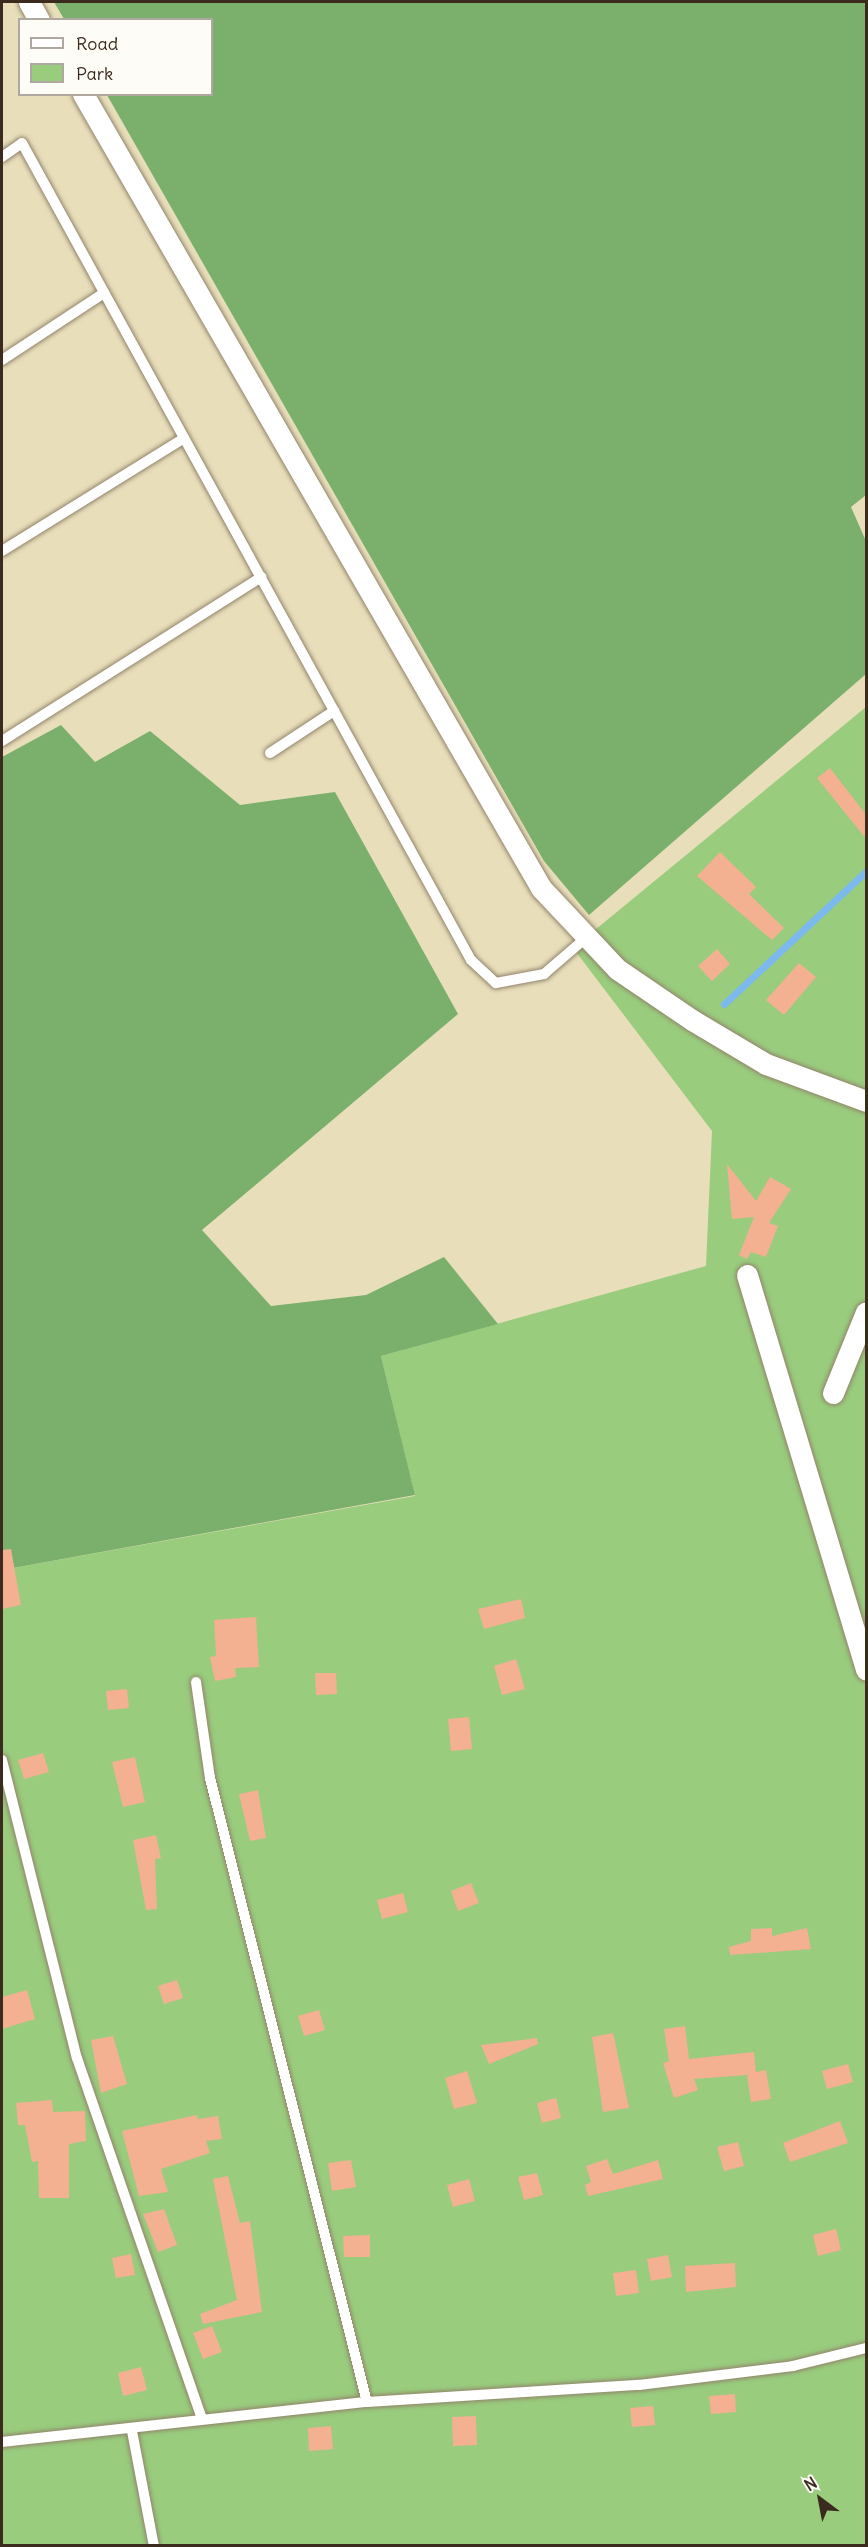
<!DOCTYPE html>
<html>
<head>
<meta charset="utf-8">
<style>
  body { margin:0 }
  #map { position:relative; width:868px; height:2547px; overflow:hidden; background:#e8deba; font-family:Delius,sans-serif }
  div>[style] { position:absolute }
  .green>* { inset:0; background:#99cc7d }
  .forest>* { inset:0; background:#7ab06c }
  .stream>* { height:7px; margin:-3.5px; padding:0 3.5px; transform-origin:3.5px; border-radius:3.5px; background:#7bb9ee }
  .building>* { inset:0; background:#f3b191 }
  .roads { filter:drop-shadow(0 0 2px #92846c) drop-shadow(0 0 2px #92846c) }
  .service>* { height:10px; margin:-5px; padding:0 5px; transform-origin:5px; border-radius:5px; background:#fff }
  .minor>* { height:21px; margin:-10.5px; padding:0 10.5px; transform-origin:10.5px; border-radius:10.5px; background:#fff }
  span { translate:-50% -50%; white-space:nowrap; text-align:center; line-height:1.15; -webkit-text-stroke:4.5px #fdfcf7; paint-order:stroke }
  .frame { position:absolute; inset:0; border:3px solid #3b2a1e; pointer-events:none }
  .legend { position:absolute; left:18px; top:18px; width:195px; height:78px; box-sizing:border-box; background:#fdfcf7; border:2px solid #afa8a0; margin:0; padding:8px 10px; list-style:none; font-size:18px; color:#3b2a1e }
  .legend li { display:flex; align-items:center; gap:12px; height:30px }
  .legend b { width:30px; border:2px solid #afa8a0 }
  .north { position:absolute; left:790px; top:2469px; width:60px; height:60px; -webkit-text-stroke:4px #fdfcf7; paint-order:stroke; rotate:328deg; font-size:16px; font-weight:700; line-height:24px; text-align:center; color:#3b2a1e }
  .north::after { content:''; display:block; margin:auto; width:21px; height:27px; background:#3b2a1e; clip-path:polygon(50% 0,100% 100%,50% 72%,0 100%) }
</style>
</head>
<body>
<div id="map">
  <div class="green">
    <i style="clip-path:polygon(866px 707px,866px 2545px,2px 2546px,2px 1570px,415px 1496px,381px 1356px,706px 1266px,712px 1131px,573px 948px)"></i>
  </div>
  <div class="forest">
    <i style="clip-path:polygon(54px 2px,866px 2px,866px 495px,851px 507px,866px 541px,866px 674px,589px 915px,544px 861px,107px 95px,212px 94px,212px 20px,64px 19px)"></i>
    <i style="clip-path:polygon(61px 725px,95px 762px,150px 731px,240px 805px,335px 792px,458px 1014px,202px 1230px,271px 1306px,366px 1295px,444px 1257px,498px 1324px,381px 1356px,415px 1495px,2px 1570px,2px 757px)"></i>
  </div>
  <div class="stream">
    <i style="left:724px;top:1004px;width:195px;rotate:-43.1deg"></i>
  </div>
  <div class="building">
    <i style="clip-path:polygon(830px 768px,867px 816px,867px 840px,817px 778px)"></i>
    <i style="clip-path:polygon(720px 852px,756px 887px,749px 894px,784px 928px,772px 940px,697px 876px)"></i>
    <i style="clip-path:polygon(717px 949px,730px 964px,712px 981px,698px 966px)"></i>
    <i style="clip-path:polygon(799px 963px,816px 977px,784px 1015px,766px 1000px)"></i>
    <i style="clip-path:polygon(727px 1164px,756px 1201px,770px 1177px,791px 1189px,769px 1223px,778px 1226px,766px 1257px,751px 1252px,747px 1259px,739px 1255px,754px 1217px,732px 1219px)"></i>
    <i style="clip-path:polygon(11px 1549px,21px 1605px,2px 1609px,2px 1550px)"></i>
    <i style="clip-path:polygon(521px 1599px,525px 1618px,484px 1629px,478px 1609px)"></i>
    <i style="clip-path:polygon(256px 1617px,259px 1667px,235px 1668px,236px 1677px,215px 1681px,210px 1657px,216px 1656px,214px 1620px)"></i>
    <i style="clip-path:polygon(516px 1659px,525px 1689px,502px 1695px,494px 1666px)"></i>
    <i style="clip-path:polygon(315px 1673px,336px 1673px,337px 1694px,316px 1695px)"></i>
    <i style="clip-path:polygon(127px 1689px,129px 1708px,108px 1710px,106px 1691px)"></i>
    <i style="clip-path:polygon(469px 1717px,472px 1749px,451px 1751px,448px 1719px)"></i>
    <i style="clip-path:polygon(43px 1753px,49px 1772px,24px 1779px,18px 1760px)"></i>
    <i style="clip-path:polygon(135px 1757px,145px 1802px,123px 1807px,112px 1762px)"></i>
    <i style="clip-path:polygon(258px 1790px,266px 1838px,250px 1841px,239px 1794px)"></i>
    <i style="clip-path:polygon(156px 1835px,161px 1858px,155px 1859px,157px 1909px,146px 1910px,133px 1840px)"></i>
    <i style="clip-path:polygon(471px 1883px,479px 1903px,458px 1911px,451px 1891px)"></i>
    <i style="clip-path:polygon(403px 1893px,408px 1912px,382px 1919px,377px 1900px)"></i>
    <i style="clip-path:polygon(772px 1928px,772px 1936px,807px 1928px,811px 1949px,730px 1955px,729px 1947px,751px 1941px,751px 1929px)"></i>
    <i style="clip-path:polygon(177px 1980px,183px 1998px,164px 2004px,158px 1986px)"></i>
    <i style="clip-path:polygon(27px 1990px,35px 2019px,2px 2029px,2px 1997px)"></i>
    <i style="clip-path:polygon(319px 2010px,325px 2030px,304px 2036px,298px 2016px)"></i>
    <i style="clip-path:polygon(685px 2026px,689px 2059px,754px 2052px,756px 2072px,766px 2070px,771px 2099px,751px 2102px,747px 2075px,694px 2079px,698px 2090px,674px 2098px,663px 2063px,669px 2061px,664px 2029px)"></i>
    <i style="clip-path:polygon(613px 2033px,629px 2108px,603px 2112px,592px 2037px)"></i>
    <i style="clip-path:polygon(113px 2036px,127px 2084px,101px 2093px,91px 2040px)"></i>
    <i style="clip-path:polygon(537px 2038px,538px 2044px,489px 2064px,481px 2045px)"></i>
    <i style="clip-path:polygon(848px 2064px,853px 2082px,827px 2089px,822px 2071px)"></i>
    <i style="clip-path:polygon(467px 2071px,477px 2103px,454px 2109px,445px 2078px)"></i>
    <i style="clip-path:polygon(556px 2098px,561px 2118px,542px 2123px,537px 2103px)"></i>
    <i style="clip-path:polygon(52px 2100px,53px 2112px,85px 2111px,86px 2141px,69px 2144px,69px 2198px,39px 2198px,38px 2161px,32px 2162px,25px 2125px,18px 2125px,16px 2103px)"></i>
    <i style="clip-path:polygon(197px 2115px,198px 2119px,218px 2116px,222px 2139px,206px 2141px,210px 2153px,161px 2169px,168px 2192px,139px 2196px,122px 2131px)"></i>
    <i style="clip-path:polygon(840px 2121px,848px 2143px,790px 2162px,783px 2143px)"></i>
    <i style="clip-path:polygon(738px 2142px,744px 2166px,724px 2171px,717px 2147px)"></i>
    <i style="clip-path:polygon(607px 2159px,613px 2174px,658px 2160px,663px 2179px,588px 2196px,585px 2185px,591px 2182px,586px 2166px)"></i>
    <i style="clip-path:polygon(351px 2160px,356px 2187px,332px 2191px,328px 2163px)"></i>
    <i style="clip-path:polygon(537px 2173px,543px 2195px,524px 2200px,518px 2177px)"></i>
    <i style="clip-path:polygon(228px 2176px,240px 2223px,250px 2221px,262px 2312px,203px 2324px,200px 2314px,237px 2300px,213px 2179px)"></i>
    <i style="clip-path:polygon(469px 2179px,475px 2201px,453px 2207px,447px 2185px)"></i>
    <i style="clip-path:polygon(164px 2209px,177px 2245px,158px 2252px,143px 2214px)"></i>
    <i style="clip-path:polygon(836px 2229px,841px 2250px,818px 2256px,813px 2235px)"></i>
    <i style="clip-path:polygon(370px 2235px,370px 2257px,344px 2257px,343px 2236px)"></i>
    <i style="clip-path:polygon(131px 2254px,135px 2275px,116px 2278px,112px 2258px)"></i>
    <i style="clip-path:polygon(668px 2255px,672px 2277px,651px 2281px,647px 2259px)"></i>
    <i style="clip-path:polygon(735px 2263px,736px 2287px,686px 2292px,685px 2266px)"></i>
    <i style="clip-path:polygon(636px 2270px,639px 2293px,616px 2296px,613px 2273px)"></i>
    <i style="clip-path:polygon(212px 2326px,222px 2352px,203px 2359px,193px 2333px)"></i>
    <i style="clip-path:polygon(141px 2367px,147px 2390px,123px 2396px,118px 2373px)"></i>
    <i style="clip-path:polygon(735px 2394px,736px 2412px,711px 2414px,709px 2396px)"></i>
    <i style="clip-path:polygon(653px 2406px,655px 2425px,632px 2427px,630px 2408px)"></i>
    <i style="clip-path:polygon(476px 2416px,477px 2445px,453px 2446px,452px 2417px)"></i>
    <i style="clip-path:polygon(331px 2426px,333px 2449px,309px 2451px,308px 2428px)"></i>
  </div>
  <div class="roads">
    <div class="service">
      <i style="left:2px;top:157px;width:24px;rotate:-35deg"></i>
      <i style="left:22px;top:143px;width:932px;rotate:61.21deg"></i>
      <i style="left:471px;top:960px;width:34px;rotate:43deg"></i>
      <i style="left:496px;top:983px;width:49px;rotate:-10.6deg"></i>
      <i style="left:544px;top:974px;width:57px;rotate:-40.7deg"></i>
      <i style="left:2px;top:360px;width:122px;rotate:-33.3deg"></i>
      <i style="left:2px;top:551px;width:214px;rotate:-31.8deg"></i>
      <i style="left:2px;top:741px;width:307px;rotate:-32.3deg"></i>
      <i style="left:270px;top:753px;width:77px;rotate:-33.3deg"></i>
      <i style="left:196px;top:1682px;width:97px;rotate:81.7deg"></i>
      <i style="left:210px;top:1778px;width:643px;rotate:75.88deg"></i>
      <i style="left:2px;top:1760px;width:307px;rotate:75.9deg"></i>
      <i style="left:77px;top:2058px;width:382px;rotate:70.9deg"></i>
      <i style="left:132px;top:2431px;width:117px;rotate:79.2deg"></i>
      <i style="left:2px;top:2442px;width:367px;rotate:-6.3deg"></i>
      <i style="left:367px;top:2402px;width:273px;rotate:-3.6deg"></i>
      <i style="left:639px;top:2385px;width:155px;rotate:-7deg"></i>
      <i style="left:793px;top:2366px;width:75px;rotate:-13.9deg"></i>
    </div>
    <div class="minor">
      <i style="left:29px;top:2px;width:21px;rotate:61deg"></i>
      <i style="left:83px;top:94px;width:917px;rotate:60.02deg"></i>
      <i style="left:541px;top:888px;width:111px;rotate:46.8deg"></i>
      <i style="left:617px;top:969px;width:91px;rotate:34.2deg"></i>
      <i style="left:692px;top:1020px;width:86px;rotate:30.7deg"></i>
      <i style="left:766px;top:1064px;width:107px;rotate:20.3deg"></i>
      <i style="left:747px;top:1275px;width:412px;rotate:73.2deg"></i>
      <i style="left:833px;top:1393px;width:87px;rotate:-67.8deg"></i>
    </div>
  </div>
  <div class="frame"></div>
  <ul class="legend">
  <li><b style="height:8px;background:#fff"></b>Road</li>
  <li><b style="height:16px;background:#99cc7d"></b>Park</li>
  </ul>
  <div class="north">N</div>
</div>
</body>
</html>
